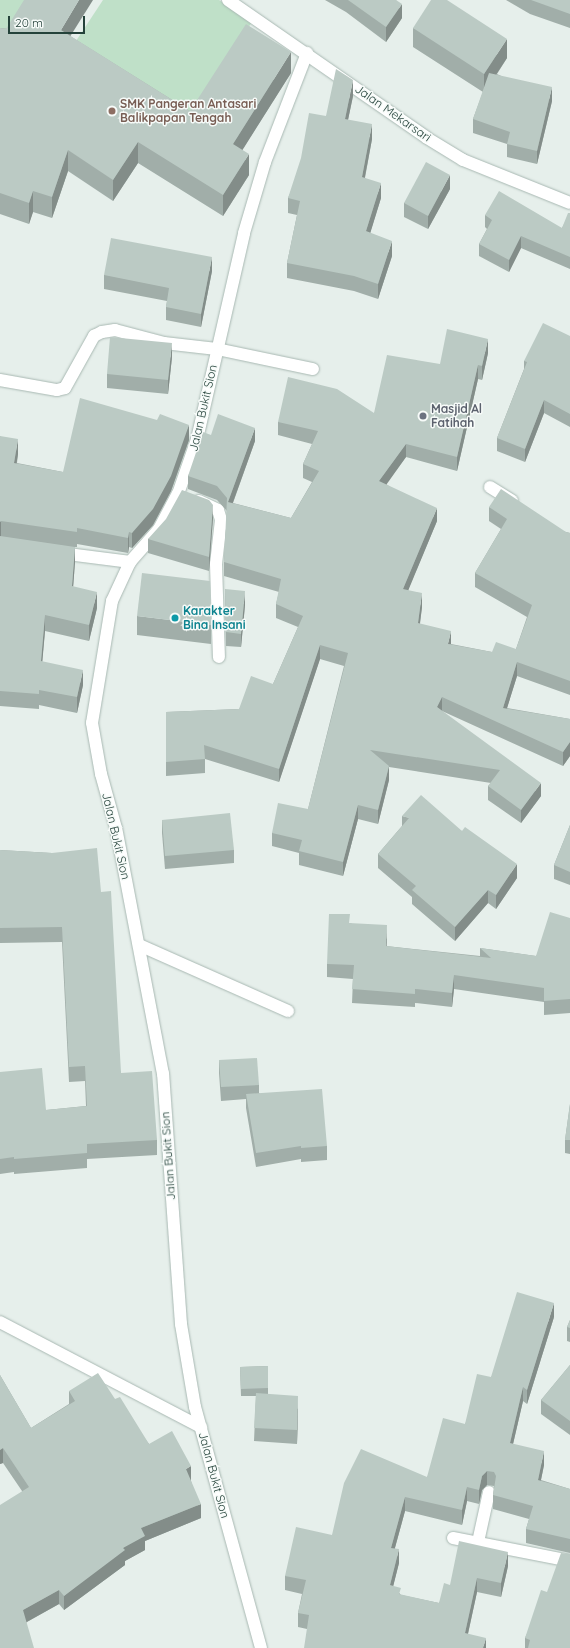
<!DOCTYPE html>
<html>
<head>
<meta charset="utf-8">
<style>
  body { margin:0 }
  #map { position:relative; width:570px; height:1648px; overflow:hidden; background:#e6efeb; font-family:Quicksand,sans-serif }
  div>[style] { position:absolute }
  .green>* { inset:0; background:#bfe0c8 }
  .roads { filter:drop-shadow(0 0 1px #a8b8b2) drop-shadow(0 0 1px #a8b8b2) }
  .minor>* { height:12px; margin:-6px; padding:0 6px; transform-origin:6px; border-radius:6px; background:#fff }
  .wall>* { inset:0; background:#a1aea9 }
  .shaded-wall>* { inset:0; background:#838d89 }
  .building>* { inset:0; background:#bbcac4 }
  .dots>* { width:11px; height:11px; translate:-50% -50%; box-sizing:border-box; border:2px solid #f7fbf9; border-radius:50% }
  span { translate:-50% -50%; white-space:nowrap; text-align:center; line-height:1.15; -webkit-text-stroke:3px #f7fbf9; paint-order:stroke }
  .education-label { font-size:12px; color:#785e54; font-weight:700 }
  .left { translate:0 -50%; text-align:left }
  .street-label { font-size:12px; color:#24423a }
  .worship-label { font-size:12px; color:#5b616d; font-weight:700 }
  .culture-label { font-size:12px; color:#0d838f; font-weight:700 }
  .scale { position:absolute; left:8px; top:16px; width:77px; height:18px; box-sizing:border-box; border:2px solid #24423a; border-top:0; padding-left:5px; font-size:12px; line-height:14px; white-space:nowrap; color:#24423a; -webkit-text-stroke:3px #f7fbf9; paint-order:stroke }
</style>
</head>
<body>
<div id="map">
  <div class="green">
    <i style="clip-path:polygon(0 0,27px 0,5px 34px,0 35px)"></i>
    <i style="clip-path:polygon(103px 0,219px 0,252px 22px,188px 119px,74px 44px)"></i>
  </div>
  <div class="roads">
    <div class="minor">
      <i style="left:228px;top:0;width:242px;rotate:34.7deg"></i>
      <i style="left:427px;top:138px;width:42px;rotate:31.4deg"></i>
      <i style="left:463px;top:160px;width:115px;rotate:21.9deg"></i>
      <i style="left:0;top:380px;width:58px;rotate:10deg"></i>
      <i style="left:57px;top:390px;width:8px;rotate:-14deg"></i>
      <i style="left:65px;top:388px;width:60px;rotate:-60.9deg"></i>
      <i style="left:94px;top:336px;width:9px;rotate:-27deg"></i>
      <i style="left:102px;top:332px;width:13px;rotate:-9deg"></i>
      <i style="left:115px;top:330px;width:51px;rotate:14.9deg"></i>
      <i style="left:164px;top:343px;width:53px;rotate:6.5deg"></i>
      <i style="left:217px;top:349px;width:98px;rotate:11.8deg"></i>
      <i style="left:490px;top:487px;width:26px;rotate:32deg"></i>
      <i style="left:199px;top:501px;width:21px;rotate:25deg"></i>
      <i style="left:218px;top:510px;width:10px;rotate:73deg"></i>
      <i style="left:221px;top:520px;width:44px;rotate:96.5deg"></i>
      <i style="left:216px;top:564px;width:93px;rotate:88.2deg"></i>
      <i style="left:60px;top:553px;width:71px;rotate:7.3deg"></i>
      <i style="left:139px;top:945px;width:163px;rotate:23.9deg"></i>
      <i style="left:0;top:1322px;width:227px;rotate:27.6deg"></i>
      <i style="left:453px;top:1538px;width:119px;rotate:11.1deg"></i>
      <i style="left:478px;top:1542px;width:51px;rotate:-77.6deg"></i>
      <i style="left:261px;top:1648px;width:250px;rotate:-105.3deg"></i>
      <i style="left:195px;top:1407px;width:84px;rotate:-99.6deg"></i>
      <i style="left:181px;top:1324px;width:251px;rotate:-94.1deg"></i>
      <i style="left:163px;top:1074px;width:250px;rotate:-100.8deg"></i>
      <i style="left:116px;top:828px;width:56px;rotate:-105.5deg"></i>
      <i style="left:101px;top:774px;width:52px;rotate:-100deg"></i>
      <i style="left:92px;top:723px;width:124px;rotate:-80.7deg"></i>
      <i style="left:112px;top:601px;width:43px;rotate:-65.2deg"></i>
      <i style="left:130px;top:562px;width:44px;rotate:-48.7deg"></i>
      <i style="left:159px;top:529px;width:40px;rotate:-62deg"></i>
      <i style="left:178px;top:494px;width:58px;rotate:-70.9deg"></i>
      <i style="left:197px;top:439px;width:211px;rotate:-77.1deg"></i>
      <i style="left:244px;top:233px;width:74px;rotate:-73.5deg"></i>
      <i style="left:265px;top:162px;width:117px;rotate:-68.9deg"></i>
    </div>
  </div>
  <div class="wall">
    <i style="clip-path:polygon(325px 0,396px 0,402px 18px,386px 42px,346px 12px)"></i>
    <i style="clip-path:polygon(506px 0,570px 0,570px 28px,530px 14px)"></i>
    <i style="clip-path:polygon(0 28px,70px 36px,190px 111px,291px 73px,242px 150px,249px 175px,223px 216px,138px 163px,113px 201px,68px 171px,52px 218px,33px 212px,29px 224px,0 214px)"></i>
    <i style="clip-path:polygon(413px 28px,507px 58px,497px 74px,552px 101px,537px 164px,507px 157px,507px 144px,473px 133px,473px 119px,483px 92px,413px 47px)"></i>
    <i style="clip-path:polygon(353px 96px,348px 120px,372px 139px,365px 178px,381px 198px,370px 233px,392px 256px,378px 299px,354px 291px,287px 278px,287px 263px,297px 215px,288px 213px,288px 198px,326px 116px)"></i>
    <i style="clip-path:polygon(450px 189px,428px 229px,404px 217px,404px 203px)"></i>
    <i style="clip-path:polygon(570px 213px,570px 269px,521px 248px,509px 272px,479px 256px,479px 244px,487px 229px,485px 227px,485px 215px,562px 228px)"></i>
    <i style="clip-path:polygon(212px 271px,201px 327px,166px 320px,166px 307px,167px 301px,104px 289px,104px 275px)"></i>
    <i style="clip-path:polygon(570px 336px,570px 427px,544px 413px,525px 462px,497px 451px,497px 438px,524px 369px,524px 361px)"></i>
    <i style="clip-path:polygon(488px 353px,482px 380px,478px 379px,457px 471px,406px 457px,386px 484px,437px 521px,408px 590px,422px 607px,420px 624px,451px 644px,492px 652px,516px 649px,527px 617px,475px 587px,475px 573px,501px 529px,489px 521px,489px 507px,566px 532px,570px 533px,570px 695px,517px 676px,507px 708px,570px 719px,570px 756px,563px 766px,442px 711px,541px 796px,521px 823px,488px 800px,488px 786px,491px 783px,389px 767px,389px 780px,378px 824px,358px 819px,343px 876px,299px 865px,299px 853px,272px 846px,272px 833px,308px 809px,344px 666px,320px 659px,279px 782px,205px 759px,205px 773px,166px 776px,166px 712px,239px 709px,273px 684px,298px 627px,276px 618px,276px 604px,279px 592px,224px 576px,224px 562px,227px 511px,217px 500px,188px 489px,188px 476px,211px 435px,255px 441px,233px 503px,291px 518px,312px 482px,303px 478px,303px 464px,312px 444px,278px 435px,278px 422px,374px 413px,440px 364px)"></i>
    <i style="clip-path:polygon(172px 357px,168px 394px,107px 388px,107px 374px)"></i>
    <i style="clip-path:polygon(0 436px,18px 454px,17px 463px,63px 472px,189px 440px,171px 491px,153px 525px,132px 548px,129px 547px,128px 553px,77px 544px,77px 547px,75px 547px,75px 562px,73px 587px,97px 608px,89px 641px,45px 631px,42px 662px,83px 685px,77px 713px,39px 705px,39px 709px,0 706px)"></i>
    <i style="clip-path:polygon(213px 518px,209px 571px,148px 553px,148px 539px)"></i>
    <i style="clip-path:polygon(225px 589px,245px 605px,241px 647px,226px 646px)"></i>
    <i style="clip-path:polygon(137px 616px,211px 625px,211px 644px,137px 635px)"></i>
    <i style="clip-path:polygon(402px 816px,462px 831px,517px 878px,496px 909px,488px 903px,455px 941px,412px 904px,412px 897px,378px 868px,378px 854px,402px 826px)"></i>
    <i style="clip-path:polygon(162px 820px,234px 850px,234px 863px,165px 869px,162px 833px)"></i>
    <i style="clip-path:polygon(570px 825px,570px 885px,554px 879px,554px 865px)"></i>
    <i style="clip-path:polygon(0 850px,52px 853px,121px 1073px,157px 1140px,157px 1155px,87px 1159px,87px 1168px,14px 1174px,14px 1172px,0 1174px,0 1072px,46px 1110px,86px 1106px,85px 1081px,69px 1082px,62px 942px,0 943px)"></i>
    <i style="clip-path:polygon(570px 918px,570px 1013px,544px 1015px,544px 1002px,454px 989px,452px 1007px,415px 1003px,415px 1007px,352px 1003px,353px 979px,327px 977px,327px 964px,350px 923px,387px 939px,386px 946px,480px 956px,480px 948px,536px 956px)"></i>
    <i style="clip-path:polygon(219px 1060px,259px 1085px,259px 1093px,327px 1146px,327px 1160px,301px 1162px,301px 1159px,256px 1167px,246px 1108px,246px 1099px,221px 1101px,219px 1073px)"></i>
    <i style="clip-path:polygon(570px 1104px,570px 1154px,565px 1153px,565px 1140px)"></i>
    <i style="clip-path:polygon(554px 1317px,527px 1404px,523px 1401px,513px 1444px,544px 1465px,541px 1480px,570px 1489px,570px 1553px,526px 1543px,526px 1529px,529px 1519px,493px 1509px,493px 1495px,494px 1487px,494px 1486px,487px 1485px,482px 1490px,479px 1504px,467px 1501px,462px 1525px,405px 1511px,395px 1548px,399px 1563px,393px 1586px,401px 1595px,439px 1603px,450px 1585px,508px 1566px,501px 1597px,477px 1592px,468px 1634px,486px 1648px,307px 1629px,298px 1627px,298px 1613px,302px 1594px,285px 1590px,285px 1576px,332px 1535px,427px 1477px,465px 1424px,491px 1377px)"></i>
    <i style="clip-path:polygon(570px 1320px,570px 1342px,567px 1341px,567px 1327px)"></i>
    <i style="clip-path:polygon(570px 1365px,570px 1435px,541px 1414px,541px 1400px)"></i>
    <i style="clip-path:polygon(268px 1366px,268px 1394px,298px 1409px,297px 1444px,254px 1441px,256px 1396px,241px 1396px,240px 1367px)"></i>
    <i style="clip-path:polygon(0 1375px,31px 1428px,69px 1404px,69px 1391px,115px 1399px,149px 1444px,191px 1481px,201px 1518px,145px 1541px,145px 1550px,125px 1561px,125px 1565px,64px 1610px,59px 1604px,27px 1622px,0 1648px,22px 1491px,3px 1463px,0 1464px)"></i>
    <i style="clip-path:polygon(547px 1592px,570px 1648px,525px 1648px,525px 1638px)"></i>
  </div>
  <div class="shaded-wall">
    <i style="clip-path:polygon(79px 0,93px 0,61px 51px,61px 30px)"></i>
    <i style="clip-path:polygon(402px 4px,402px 18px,386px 42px,386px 27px)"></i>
    <i style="clip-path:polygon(507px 39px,507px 58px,484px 93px,484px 74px)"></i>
    <i style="clip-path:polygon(291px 52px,291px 73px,233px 165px,233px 144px)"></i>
    <i style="clip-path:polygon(353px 80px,353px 96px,345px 134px,345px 119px)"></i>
    <i style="clip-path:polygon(552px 87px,552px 101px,537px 164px,537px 151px)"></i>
    <i style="clip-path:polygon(372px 124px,372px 139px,362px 192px,362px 177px)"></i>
    <i style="clip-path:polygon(138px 142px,138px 163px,113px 201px,113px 180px)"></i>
    <i style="clip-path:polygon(68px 150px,68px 171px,52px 218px,52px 197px)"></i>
    <i style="clip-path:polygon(249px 154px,249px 175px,223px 216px,223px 195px)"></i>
    <i style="clip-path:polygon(450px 175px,450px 189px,428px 229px,428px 216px)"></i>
    <i style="clip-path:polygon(381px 183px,381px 198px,366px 247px,366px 231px)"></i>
    <i style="clip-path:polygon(33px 191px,33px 212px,29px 224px,29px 203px)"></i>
    <i style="clip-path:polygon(521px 236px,521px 248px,509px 272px,509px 260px)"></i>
    <i style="clip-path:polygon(392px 241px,392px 256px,378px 299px,378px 284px)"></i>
    <i style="clip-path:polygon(212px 257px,212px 271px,201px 327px,201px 314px)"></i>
    <i style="clip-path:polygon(488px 339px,488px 353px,482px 380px,482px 366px)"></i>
    <i style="clip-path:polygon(172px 343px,172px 357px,168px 394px,168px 380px)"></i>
    <i style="clip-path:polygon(478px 365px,478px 379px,457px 471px,457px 457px)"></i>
    <i style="clip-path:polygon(544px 400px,544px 413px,525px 462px,525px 449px)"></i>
    <i style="clip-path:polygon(189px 425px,189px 440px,171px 491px,153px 525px,132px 548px,132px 533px)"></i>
    <i style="clip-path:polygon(255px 428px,255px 441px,228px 516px,228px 502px)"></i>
    <i style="clip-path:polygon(18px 439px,18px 454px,14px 478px,14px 463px)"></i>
    <i style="clip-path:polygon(406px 444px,406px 457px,379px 495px,379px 481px)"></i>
    <i style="clip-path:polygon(213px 505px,213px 518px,209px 571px,209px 557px)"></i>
    <i style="clip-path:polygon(437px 508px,437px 521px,403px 603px,403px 589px)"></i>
    <i style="clip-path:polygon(1px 521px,1px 537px,0 537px,0 522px)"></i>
    <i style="clip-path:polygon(129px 532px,129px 547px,128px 553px,128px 538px)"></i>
    <i style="clip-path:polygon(75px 547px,75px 562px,72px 602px,72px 586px)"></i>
    <i style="clip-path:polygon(245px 591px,245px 605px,241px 647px,241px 634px)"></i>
    <i style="clip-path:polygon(97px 592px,97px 608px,89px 641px,89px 625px)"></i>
    <i style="clip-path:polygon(422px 593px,422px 607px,418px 637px,418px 623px)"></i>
    <i style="clip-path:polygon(45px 615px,45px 631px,41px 677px,41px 661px)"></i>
    <i style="clip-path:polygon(451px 631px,451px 644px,448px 644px)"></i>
    <i style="clip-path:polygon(320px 645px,320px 659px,279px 782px,279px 769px)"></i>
    <i style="clip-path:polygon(517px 662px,517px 676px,503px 721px,503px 708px)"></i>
    <i style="clip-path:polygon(83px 670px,83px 685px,77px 713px,77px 697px)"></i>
    <i style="clip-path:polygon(442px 697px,442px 711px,437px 707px)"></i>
    <i style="clip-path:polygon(570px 742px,570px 756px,563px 766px,563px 752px)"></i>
    <i style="clip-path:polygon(389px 766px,389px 780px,378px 824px,378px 810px)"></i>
    <i style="clip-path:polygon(541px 783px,541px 796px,521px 823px,521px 810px)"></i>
    <i style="clip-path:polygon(358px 805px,358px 819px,343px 876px,343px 862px)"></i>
    <i style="clip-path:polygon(517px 864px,517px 878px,496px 909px,496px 895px)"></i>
    <i style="clip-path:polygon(488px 890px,488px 903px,455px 941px,455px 927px)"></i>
    <i style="clip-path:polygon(387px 925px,387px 939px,386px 960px,386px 946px)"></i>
    <i style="clip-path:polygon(454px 975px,454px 989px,452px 1007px,452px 993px)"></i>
    <i style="clip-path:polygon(554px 1303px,554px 1317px,527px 1404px,527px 1390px)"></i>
    <i style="clip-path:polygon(523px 1387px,523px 1401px,510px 1457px,510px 1443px)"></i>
    <i style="clip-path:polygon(298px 1396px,298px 1409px,297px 1444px,297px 1430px)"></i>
    <i style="clip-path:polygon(3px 1448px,3px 1463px,0 1464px,0 1450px)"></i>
    <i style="clip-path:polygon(544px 1451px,544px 1465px,538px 1494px,538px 1480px)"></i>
    <i style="clip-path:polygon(191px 1466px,191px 1481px,186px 1484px,186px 1469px)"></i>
    <i style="clip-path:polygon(487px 1471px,487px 1485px,482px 1490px,479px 1504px,479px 1490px,482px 1476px)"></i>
    <i style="clip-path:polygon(467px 1487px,467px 1501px,462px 1525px,462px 1510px)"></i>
    <i style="clip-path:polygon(405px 1497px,405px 1511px,391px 1562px,391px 1548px)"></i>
    <i style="clip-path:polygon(201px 1504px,201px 1518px,145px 1541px,145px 1550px,125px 1561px,125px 1565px,64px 1610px,64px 1596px,123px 1548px,141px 1528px)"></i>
    <i style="clip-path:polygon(399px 1549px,399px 1563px,390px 1599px,390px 1585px)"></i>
    <i style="clip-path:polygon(508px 1552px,508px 1566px,501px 1597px,501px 1583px)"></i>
    <i style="clip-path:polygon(477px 1578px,477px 1592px,465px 1647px,465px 1633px)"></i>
    <i style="clip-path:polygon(59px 1590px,59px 1604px,23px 1624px,23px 1610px)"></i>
    <i style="clip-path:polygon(486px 1638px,486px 1648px,483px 1648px)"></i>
  </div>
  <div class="building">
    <i style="clip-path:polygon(24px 0,79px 0,61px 30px,190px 111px,246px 24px,291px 52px,233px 144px,249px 154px,223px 195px,138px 142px,113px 180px,68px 150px,52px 197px,33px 191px,29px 203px,0 193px,0 28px,6px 29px)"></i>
    <i style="clip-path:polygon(348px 0,396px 0,402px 4px,386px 27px)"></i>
    <i style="clip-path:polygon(431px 0,447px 0,507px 39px,484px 74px,413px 28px)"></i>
    <i style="clip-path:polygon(531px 0,570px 0,570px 14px)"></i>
    <i style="clip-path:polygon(336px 69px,353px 80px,345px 119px,372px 124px,362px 177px,381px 183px,366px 231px,392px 241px,378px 284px,354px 276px,287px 263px,300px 201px,288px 198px,301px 158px,309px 113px,326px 116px)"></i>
    <i style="clip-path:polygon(489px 73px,552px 87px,537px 151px,507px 144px,510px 132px,473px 119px)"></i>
    <i style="clip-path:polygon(426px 162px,450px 175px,428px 216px,404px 203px)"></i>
    <i style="clip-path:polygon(499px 191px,562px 228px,568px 213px,570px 213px,570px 257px,521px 236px,509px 260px,479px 244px,492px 220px,485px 215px)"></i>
    <i style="clip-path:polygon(111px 238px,212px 257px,201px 314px,166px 307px,169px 288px,104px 275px)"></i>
    <i style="clip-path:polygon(543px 323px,570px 336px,570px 414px,544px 400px,525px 449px,497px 438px,527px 362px,524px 361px)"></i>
    <i style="clip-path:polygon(447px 329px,488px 339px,482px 366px,478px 365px,457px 457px,406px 444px,379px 481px,437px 508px,403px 589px,422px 593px,418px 623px,451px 631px,448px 644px,492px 652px,496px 642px,516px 649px,532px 605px,475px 573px,507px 519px,489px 507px,501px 489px,566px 532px,570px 533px,570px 681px,517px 662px,503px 708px,570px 719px,570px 742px,563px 752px,442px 697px,437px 707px,541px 783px,521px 810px,488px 786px,500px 770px,370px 750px,389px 766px,378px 810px,358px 805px,343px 862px,299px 851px,302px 840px,272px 833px,278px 803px,308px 809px,348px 653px,320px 645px,279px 769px,204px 745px,205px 759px,166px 762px,166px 712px,239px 709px,251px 676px,273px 684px,303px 616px,276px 604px,281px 579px,224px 562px,227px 498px,217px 486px,188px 476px,203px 432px,211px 435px,218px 414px,255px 428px,228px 502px,291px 518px,319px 471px,303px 464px,318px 431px,278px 422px,288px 377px,337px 389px,374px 413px,387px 355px,440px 364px)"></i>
    <i style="clip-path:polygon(110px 337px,172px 343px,168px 380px,107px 374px)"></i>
    <i style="clip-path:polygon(80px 398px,157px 420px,160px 414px,189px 425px,171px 476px,153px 509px,132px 533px,129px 532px,128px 538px,77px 528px,77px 532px,1px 521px,0 522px,0 436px,18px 439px,14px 463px,63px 472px)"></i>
    <i style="clip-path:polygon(182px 490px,209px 500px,213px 505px,209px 557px,148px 539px,166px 519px)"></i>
    <i style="clip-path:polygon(0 536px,75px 547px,72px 586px,97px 592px,89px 625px,45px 615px,41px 661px,83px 670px,77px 697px,39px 690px,39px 694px,0 691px)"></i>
    <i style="clip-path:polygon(142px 573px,210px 581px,211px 625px,137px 616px)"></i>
    <i style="clip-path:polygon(225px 589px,245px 591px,241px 634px,226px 632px)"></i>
    <i style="clip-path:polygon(421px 795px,462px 831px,465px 827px,517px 864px,496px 895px,488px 890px,455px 927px,412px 890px,416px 886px,378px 854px,409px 818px,402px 816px)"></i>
    <i style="clip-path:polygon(230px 813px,234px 850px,165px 856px,162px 820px)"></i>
    <i style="clip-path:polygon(570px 825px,570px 872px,554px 865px)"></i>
    <i style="clip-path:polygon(97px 848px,101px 892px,111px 891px,121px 1073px,152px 1071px,157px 1140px,87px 1144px,87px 1153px,14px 1159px,14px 1157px,0 1159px,0 1072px,42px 1068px,46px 1110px,87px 1106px,85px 1066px,69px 1067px,62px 927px,0 928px,0 850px,52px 853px)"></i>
    <i style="clip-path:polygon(550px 912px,570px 918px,570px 999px,544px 1001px,544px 988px,454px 975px,452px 993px,415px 989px,415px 994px,352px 989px,354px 965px,327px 964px,329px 914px,350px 914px,349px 923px,387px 925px,386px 946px,491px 958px,480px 948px,536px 956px)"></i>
    <i style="clip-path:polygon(257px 1058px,259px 1085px,221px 1087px,219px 1060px)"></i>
    <i style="clip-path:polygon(322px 1089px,327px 1146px,301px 1148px,301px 1146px,256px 1153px,246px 1094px)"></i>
    <i style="clip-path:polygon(570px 1104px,570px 1140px,565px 1140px)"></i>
    <i style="clip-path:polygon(517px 1292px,554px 1303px,527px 1390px,523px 1387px,510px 1443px,544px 1451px,538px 1480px,570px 1489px,570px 1539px,526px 1529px,533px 1506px,493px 1495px,496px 1476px,494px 1472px,487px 1471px,482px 1476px,479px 1490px,467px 1487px,462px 1510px,405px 1497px,391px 1548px,399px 1549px,390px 1585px,401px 1588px,399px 1594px,439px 1603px,444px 1583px,450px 1585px,459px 1541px,508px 1552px,501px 1583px,477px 1578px,465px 1633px,486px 1638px,483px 1648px,304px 1648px,309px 1615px,298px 1613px,306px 1580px,285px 1576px,296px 1527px,332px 1535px,344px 1483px,361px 1449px,427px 1477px,443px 1418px,465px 1424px,477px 1374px,491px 1377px)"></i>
    <i style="clip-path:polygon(570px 1320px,570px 1328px,567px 1327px)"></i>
    <i style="clip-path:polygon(570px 1365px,570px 1421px,541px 1400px)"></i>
    <i style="clip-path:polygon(268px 1366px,268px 1388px,241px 1389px,240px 1367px)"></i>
    <i style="clip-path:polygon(98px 1373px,115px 1399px,120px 1397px,149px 1444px,172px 1431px,191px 1466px,186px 1469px,201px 1504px,141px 1528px,145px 1536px,123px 1548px,125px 1550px,64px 1596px,59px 1590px,23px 1610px,34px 1648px,0 1648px,0 1505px,29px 1487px,3px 1448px,0 1450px,0 1375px,31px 1428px,75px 1401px,69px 1391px)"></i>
    <i style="clip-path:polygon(256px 1393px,298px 1396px,297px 1430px,254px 1428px)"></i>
    <i style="clip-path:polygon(561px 1553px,570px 1554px,570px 1648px,528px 1648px,530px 1640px,525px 1638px,541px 1590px,547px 1592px)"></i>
  </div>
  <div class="dots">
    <i style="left:112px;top:111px;background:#8d6e63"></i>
    <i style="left:423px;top:416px;background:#6b7280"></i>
    <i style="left:175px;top:618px;background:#0f9aa8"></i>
  </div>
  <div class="education-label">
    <span class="left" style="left:120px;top:111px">SMK Pangeran Antasari<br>Balikpapan Tengah</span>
  </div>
  <div class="street-label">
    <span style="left:393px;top:113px;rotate:35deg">Jalan Mekarsari</span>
    <span style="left:203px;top:408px;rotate:-77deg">Jalan Bukit Sion</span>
    <span style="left:116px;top:836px;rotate:77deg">Jalan Bukit Sion</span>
    <span style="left:168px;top:1156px;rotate:-94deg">Jalan Bukit Sion</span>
    <span style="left:214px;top:1475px;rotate:75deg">Jalan Bukit Sion</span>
  </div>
  <div class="worship-label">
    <span class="left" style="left:431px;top:416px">Masjid Al<br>Fatihah</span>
  </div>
  <div class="culture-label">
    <span class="left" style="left:183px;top:618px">Karakter<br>Bina Insani</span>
  </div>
  <div class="scale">20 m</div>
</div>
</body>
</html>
